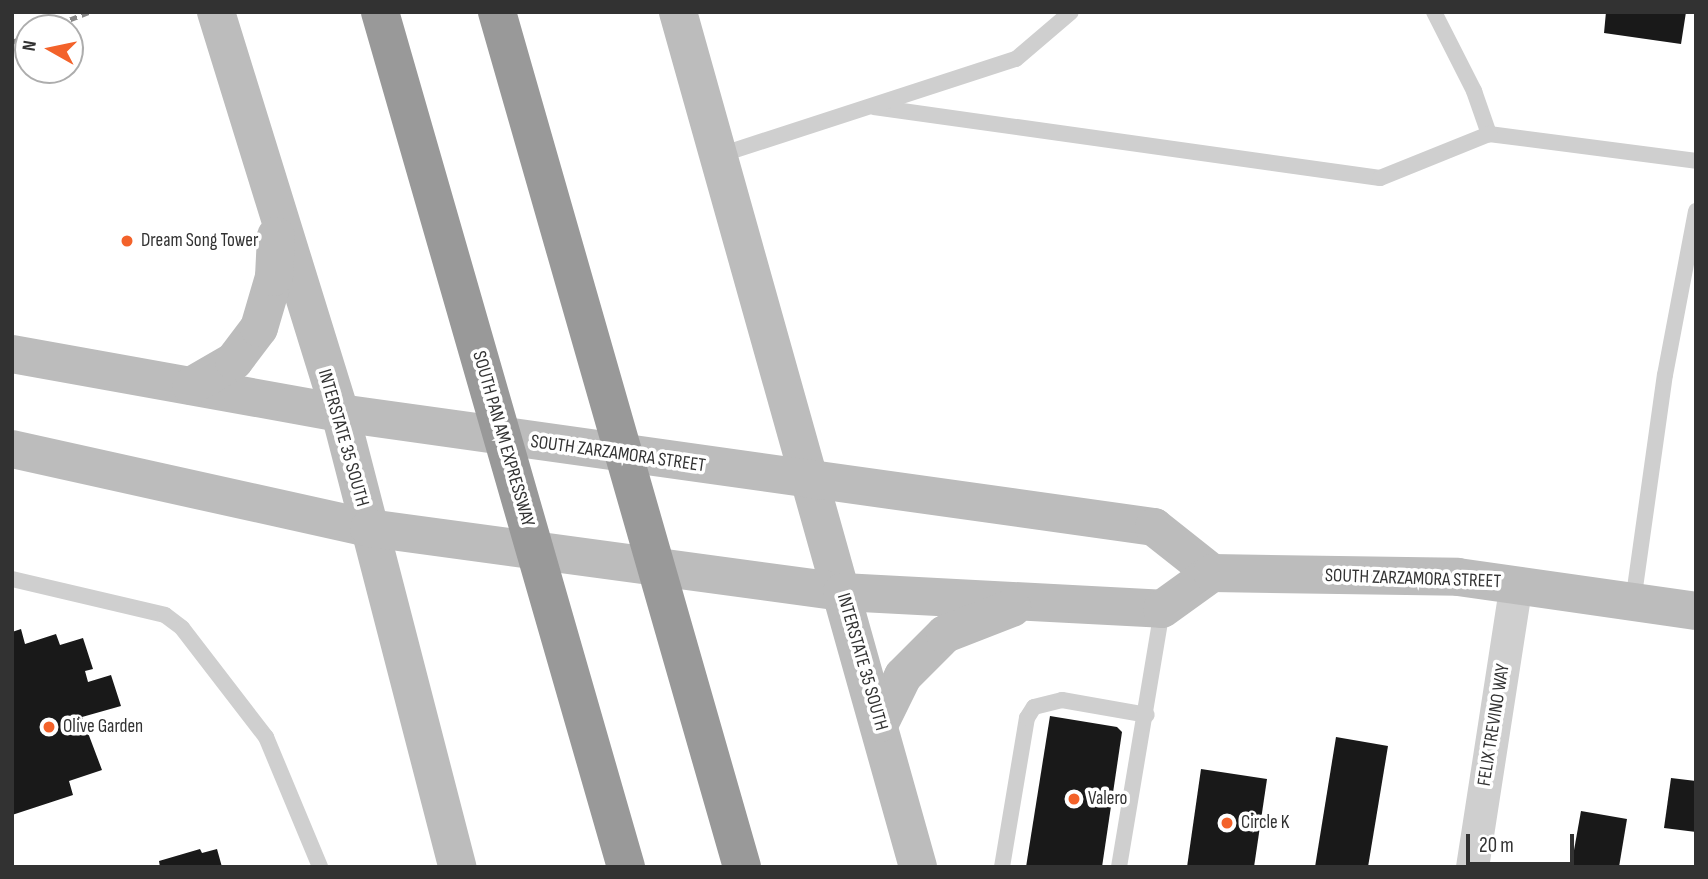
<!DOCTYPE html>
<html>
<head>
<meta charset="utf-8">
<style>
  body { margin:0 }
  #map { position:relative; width:1708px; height:879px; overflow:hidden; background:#fff; font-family:"Sofia Sans Condensed",sans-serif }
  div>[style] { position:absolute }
  .building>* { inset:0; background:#191919 }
  .lane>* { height:16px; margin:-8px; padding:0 8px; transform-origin:8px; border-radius:8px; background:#cfcfcf }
  .street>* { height:33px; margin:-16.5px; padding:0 16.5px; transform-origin:16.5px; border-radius:16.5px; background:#cfcfcf }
  .secondary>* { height:38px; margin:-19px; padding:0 19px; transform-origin:19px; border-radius:19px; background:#bcbcbc }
  .highway>* { height:38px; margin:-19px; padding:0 19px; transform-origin:19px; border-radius:19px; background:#999 }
  .rail>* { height:5px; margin-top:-2.5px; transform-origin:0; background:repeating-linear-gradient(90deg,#878787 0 7px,transparent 0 12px) }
  .dots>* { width:19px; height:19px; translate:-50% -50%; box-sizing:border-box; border:4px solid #fff; border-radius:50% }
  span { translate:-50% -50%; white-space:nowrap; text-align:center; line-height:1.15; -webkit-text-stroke:7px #fff; paint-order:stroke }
  .poi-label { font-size:19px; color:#323232 }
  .left { translate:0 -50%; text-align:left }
  .street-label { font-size:19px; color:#323232 }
  .frame { position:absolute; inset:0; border:14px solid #323232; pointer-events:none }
  .north { position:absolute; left:14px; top:14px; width:70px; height:70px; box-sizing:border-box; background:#fff; border:2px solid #adadad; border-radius:50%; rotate:279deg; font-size:19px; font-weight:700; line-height:28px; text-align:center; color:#323232 }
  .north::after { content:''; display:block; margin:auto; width:24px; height:32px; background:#f3622a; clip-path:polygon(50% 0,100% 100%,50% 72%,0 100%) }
  .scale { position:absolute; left:1466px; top:834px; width:108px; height:32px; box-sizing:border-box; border:4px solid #323232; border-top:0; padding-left:9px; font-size:21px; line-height:24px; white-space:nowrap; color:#323232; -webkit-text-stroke:5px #fff; paint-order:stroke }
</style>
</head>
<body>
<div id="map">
  <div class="building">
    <i style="clip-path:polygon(1606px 12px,1686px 12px,1681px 44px,1604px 33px)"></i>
    <i style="clip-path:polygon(21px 629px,25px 644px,56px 634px,60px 645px,83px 638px,93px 669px,85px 671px,88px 682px,111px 675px,121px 706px,82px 717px,102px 770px,69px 781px,73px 795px,12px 815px,12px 632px)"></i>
    <i style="clip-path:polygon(1050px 716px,1117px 727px,1122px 732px,1102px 867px,1026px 867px)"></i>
    <i style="clip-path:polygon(1336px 737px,1388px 746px,1368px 867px,1315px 867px)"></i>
    <i style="clip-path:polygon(1201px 769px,1267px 779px,1254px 867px,1187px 867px)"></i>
    <i style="clip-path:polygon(1671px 778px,1696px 781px,1696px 832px,1664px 828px)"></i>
    <i style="clip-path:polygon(1581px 811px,1627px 819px,1619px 867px,1571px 867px)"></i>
    <i style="clip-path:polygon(200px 849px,202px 853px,217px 849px,222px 867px,160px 867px,159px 861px)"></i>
  </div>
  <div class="lane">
    <i style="left:1434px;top:12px;width:89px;rotate:63.1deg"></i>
    <i style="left:1474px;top:91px;width:46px;rotate:70.8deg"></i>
    <i style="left:1489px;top:134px;width:209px;rotate:7.4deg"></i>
    <i style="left:874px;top:107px;width:511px;rotate:7.99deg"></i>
    <i style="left:1380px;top:178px;width:118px;rotate:-22deg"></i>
    <i style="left:720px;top:155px;width:311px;rotate:-18deg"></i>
    <i style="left:1016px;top:59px;width:72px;rotate:-40.5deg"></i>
    <i style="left:12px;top:579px;width:157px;rotate:13.2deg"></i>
    <i style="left:165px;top:615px;width:21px;rotate:37deg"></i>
    <i style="left:182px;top:628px;width:138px;rotate:52.4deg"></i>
    <i style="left:266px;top:737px;width:141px;rotate:67.4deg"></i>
    <i style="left:1633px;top:602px;width:229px;rotate:-82deg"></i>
    <i style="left:1665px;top:375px;width:167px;rotate:-79.3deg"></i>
    <i style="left:1002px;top:867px;width:151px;rotate:-80.5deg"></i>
    <i style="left:1027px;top:718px;width:13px;rotate:-58deg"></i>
    <i style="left:1034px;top:707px;width:29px;rotate:-14deg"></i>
    <i style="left:1062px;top:700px;width:86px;rotate:10deg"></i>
    <i style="left:1119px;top:867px;width:262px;rotate:-80.5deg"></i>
  </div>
  <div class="street">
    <i style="left:1472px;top:867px;width:286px;rotate:-81.2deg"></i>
  </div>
  <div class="secondary">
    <i style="left:216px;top:12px;width:420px;rotate:72.8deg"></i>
    <i style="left:340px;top:413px;width:469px;rotate:75.5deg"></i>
    <i style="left:678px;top:12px;width:888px;rotate:74.32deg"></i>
    <i style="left:12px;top:354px;width:333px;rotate:10.2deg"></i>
    <i style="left:340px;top:413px;width:822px;rotate:7.97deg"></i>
    <i style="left:1154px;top:527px;width:74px;rotate:38.4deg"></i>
    <i style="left:191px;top:386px;width:50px;rotate:-30.2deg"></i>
    <i style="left:234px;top:361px;width:41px;rotate:-52.9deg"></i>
    <i style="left:259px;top:328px;width:53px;rotate:-73.6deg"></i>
    <i style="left:274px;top:277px;width:41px;rotate:-87.2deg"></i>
    <i style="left:12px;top:449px;width:366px;rotate:12.5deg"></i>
    <i style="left:369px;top:528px;width:477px;rotate:7.7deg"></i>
    <i style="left:842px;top:592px;width:320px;rotate:3deg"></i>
    <i style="left:1162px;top:609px;width:62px;rotate:-35.8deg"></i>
    <i style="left:1212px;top:573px;width:246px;rotate:0.9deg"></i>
    <i style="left:1458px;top:577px;width:240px;rotate:8.1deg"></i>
    <i style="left:880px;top:723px;width:52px;rotate:-63.9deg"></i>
    <i style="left:903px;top:676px;width:59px;rotate:-45deg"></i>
    <i style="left:945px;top:634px;width:72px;rotate:-21.2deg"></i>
  </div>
  <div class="highway">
    <i style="left:380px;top:12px;width:890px;rotate:73.95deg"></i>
    <i style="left:497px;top:12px;width:889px;rotate:74.01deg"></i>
  </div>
  <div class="rail">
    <i style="left:48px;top:28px;width:44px;rotate:-21.3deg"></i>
    <i style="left:12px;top:42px;width:17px;rotate:-21deg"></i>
  </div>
  <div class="dots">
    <i style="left:127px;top:241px;background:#f3622a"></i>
    <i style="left:49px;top:727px;background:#f3622a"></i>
    <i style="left:1074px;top:799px;background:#f3622a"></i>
    <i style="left:1227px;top:823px;background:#f3622a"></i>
  </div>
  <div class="poi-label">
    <span class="left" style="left:141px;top:241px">Dream Song Tower</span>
    <span class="left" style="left:63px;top:727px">Olive Garden</span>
    <span class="left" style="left:1088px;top:799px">Valero</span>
    <span class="left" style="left:1241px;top:823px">Circle K</span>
  </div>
  <div class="street-label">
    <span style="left:343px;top:438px;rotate:74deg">INTERSTATE 35 SOUTH</span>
    <span style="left:503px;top:439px;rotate:74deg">SOUTH PAN AM EXPRESSWAY</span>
    <span style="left:618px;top:454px;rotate:8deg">SOUTH ZARZAMORA STREET</span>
    <span style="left:1413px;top:579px;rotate:2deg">SOUTH ZARZAMORA STREET</span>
    <span style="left:862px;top:662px;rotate:74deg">INTERSTATE 35 SOUTH</span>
    <span style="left:1494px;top:725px;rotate:-81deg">FELIX TREVINO WAY</span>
  </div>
  <div class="frame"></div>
  <div class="north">N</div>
  <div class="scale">20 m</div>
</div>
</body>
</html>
